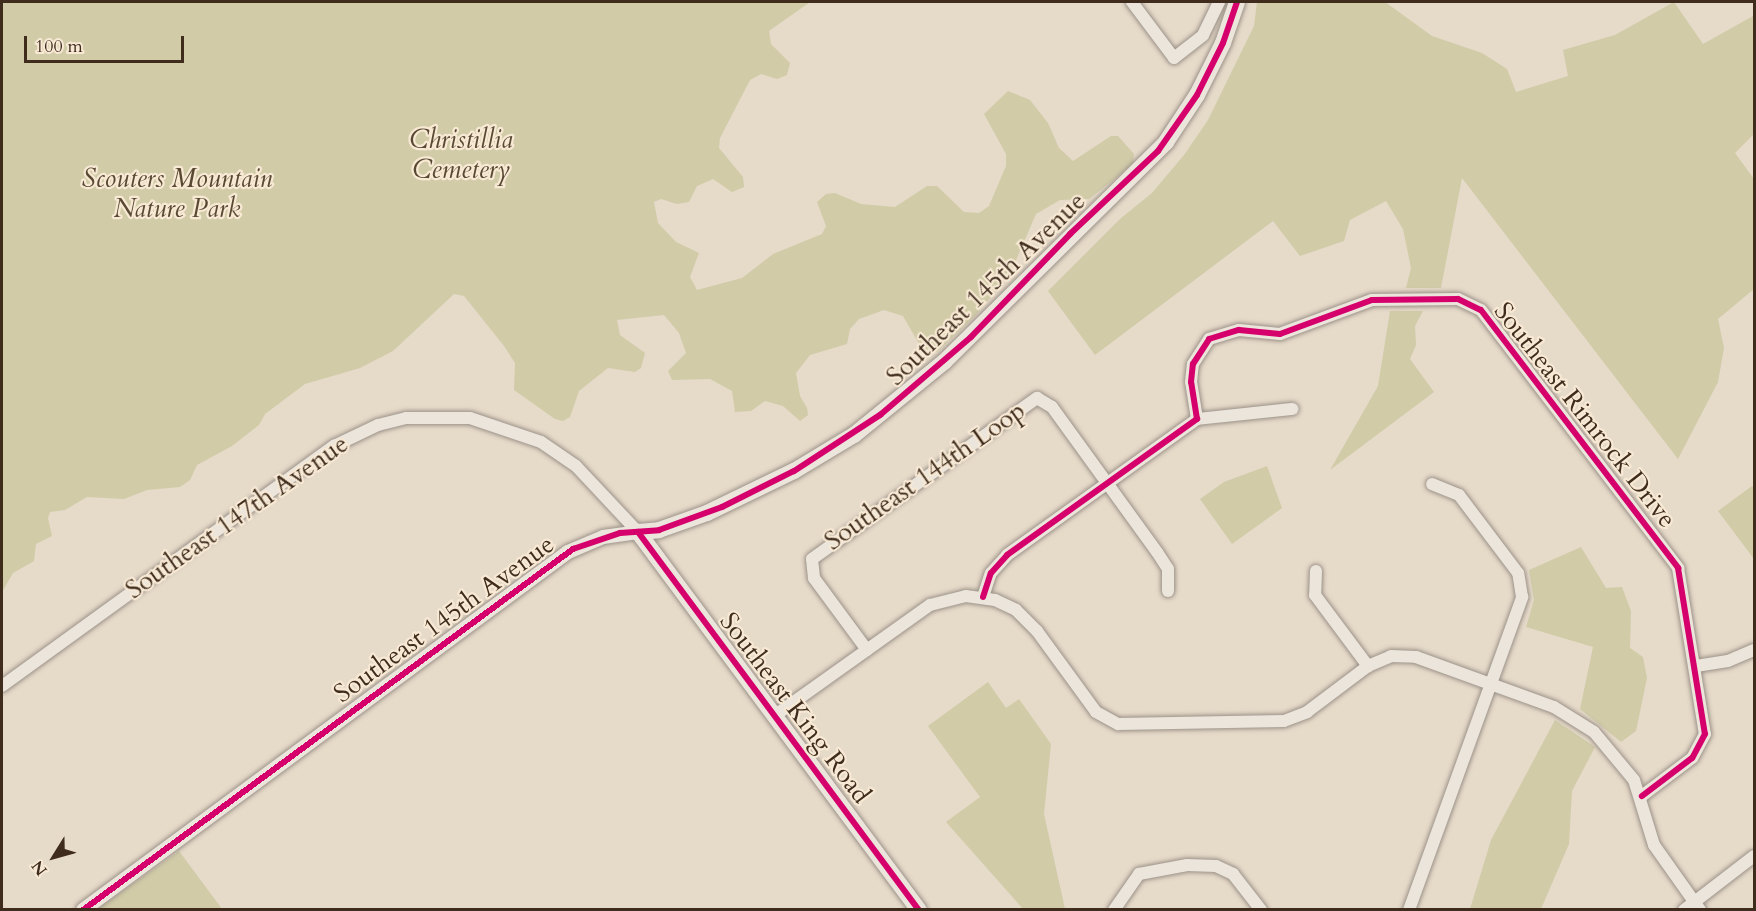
<!DOCTYPE html>
<html>
<head>
<meta charset="utf-8">
<style>
  body { margin:0 }
  #map { position:relative; width:1756px; height:911px; overflow:hidden; background:#e6dac9; font-family:Cardo,serif }
  div>[style] { position:absolute }
  .green>* { inset:0; background:#d1cba8 }
  .roads { filter:drop-shadow(0 0 2px #9c9288) drop-shadow(0 0 2px #9c9288) }
  .minor>* { height:12px; margin:-6px; padding:0 6px; transform-origin:6px; border-radius:6px; background:#ebe5dc }
  .tertiary>* { height:14px; margin:-7px; padding:0 7px; transform-origin:7px; border-radius:7px; background:#ebe5dc }
  .secondary>* { height:16px; margin:-8px; padding:0 8px; transform-origin:8px; border-radius:8px; background:#ebe5dc }
  .cycleway>* { height:6px; margin:-3px; padding:0 3px; transform-origin:3px; border-radius:3px; background:#d6006c }
  span { translate:-50% -50%; white-space:nowrap; text-align:center; line-height:1.15; -webkit-text-stroke:4.5px #f7e9d4; paint-order:stroke }
  .park-label { font-size:26px; color:#594933; font-style:italic }
  .street-label { font-size:26px; color:#3f2c1d }
  .frame { position:absolute; inset:0; border:3px solid #3f2c1d; pointer-events:none }
  .north { position:absolute; left:24px; top:827px; width:60px; height:60px; -webkit-text-stroke:4px #f7e9d4; paint-order:stroke; rotate:233deg; font-size:16px; font-weight:700; line-height:24px; text-align:center; color:#3f2c1d }
  .north::after { content:''; display:block; margin:auto; width:21px; height:27px; background:#3f2c1d; clip-path:polygon(50% 0,100% 100%,50% 72%,0 100%) }
  .scale { position:absolute; left:24px; top:36px; width:160px; height:27px; box-sizing:border-box; border:3px solid #3f2c1d; border-top:0; padding-left:8px; font-size:18px; line-height:21px; white-space:nowrap; color:#3f2c1d; -webkit-text-stroke:4px #f7e9d4; paint-order:stroke }
</style>
</head>
<body>
<div id="map">
  <div class="green">
    <i style="clip-path:polygon(2px 2px,810px 2px,769px 31px,771px 44px,790px 63px,787px 75px,777px 79px,761px 74px,750px 80px,720px 138px,719px 148px,743px 177px,744px 187px,732px 192px,713px 179px,697px 186px,689px 202px,677px 204px,661px 199px,654px 202px,658px 223px,676px 242px,699px 253px,690px 277px,697px 290px,742px 278px,773px 254px,822px 234px,826px 226px,817px 202px,826px 194px,835px 193px,861px 204px,895px 207px,927px 186px,937px 186px,964px 212px,979px 213px,989px 206px,1006px 166px,1006px 154px,984px 114px,1008px 91px,1030px 100px,1048px 123px,1059px 148px,1073px 161px,1111px 136px,1118px 136px,1134px 154px,1133px 163px,1122px 173px,1089px 199px,1060px 200px,1036px 214px,1010px 274px,975px 316px,937px 352px,922px 349px,903px 316px,884px 310px,859px 319px,850px 329px,847px 344px,810px 355px,796px 373px,800px 396px,807px 408px,808px 415px,800px 421px,783px 406px,765px 401px,751px 411px,735px 412px,732px 391px,710px 379px,672px 380px,668px 371px,686px 353px,679px 333px,664px 315px,617px 320px,620px 335px,645px 353px,641px 368px,635px 372px,608px 368px,579px 391px,570px 417px,563px 421px,555px 419px,514px 390px,515px 363px,504px 346px,464px 296px,454px 294px,393px 351px,360px 368px,305px 384px,265px 414px,259px 425px,232px 446px,197px 465px,190px 480px,180px 487px,147px 490px,124px 499px,87px 497px,65px 510px,50px 512px,48px 518px,52px 536px,36px 544px,34px 561px,13px 573px,2px 592px)"></i>
    <i style="clip-path:polygon(1257px 2px,1385px 2px,1432px 36px,1482px 53px,1507px 69px,1516px 92px,1568px 76px,1563px 50px,1615px 35px,1674px 2px,1703px 44px,1753px 16px,1754px 134px,1735px 153px,1754px 179px,1754px 289px,1718px 319px,1724px 348px,1718px 382px,1678px 459px,1462px 178px,1441px 288px,1406px 288px,1411px 268px,1403px 229px,1386px 201px,1350px 220px,1344px 241px,1300px 256px,1273px 221px,1095px 355px,1048px 291px,1120px 219px,1152px 193px,1184px 155px,1208px 120px,1254px 26px)"></i>
    <i style="clip-path:polygon(1390px 311px,1423px 311px,1415px 326px,1416px 345px,1410px 359px,1434px 392px,1330px 470px,1378px 386px)"></i>
    <i style="clip-path:polygon(1267px 466px,1282px 508px,1232px 544px,1200px 499px,1224px 482px)"></i>
    <i style="clip-path:polygon(1752px 486px,1754px 488px,1754px 559px,1718px 511px)"></i>
    <i style="clip-path:polygon(1581px 547px,1606px 588px,1622px 587px,1631px 611px,1630px 648px,1643px 657px,1647px 678px,1636px 731px,1621px 742px,1580px 709px,1593px 647px,1526px 627px,1534px 600px,1529px 570px)"></i>
    <i style="clip-path:polygon(988px 682px,1006px 708px,1019px 699px,1051px 744px,1044px 814px,1065px 909px,1023px 909px,946px 822px,980px 797px,928px 726px)"></i>
    <i style="clip-path:polygon(1555px 720px,1595px 747px,1572px 791px,1569px 844px,1541px 909px,1470px 909px,1491px 840px)"></i>
    <i style="clip-path:polygon(179px 851px,222px 909px,98px 909px)"></i>
  </div>
  <div class="roads">
    <div class="minor">
      <i style="left:1132px;top:2px;width:70px;rotate:53.1deg"></i>
      <i style="left:1174px;top:58px;width:37px;rotate:-38deg"></i>
      <i style="left:1203px;top:35px;width:37px;rotate:-64deg"></i>
      <i style="left:1197px;top:419px;width:96px;rotate:-6deg"></i>
      <i style="left:1316px;top:571px;width:24px;rotate:92deg"></i>
      <i style="left:1315px;top:595px;width:89px;rotate:53.3deg"></i>
      <i style="left:983px;top:597px;width:25px;rotate:-72deg"></i>
      <i style="left:991px;top:573px;width:24px;rotate:-48deg"></i>
      <i style="left:1007px;top:555px;width:234px;rotate:-35.6deg"></i>
      <i style="left:1197px;top:419px;width:37px;rotate:-99deg"></i>
      <i style="left:1191px;top:382px;width:18px;rotate:-84deg"></i>
      <i style="left:1193px;top:364px;width:30px;rotate:-57deg"></i>
      <i style="left:1209px;top:339px;width:31px;rotate:-17deg"></i>
      <i style="left:1239px;top:330px;width:41px;rotate:5.6deg"></i>
      <i style="left:1280px;top:334px;width:98px;rotate:-20.3deg"></i>
      <i style="left:1372px;top:300px;width:86px;rotate:-0.7deg"></i>
      <i style="left:1458px;top:299px;width:25px;rotate:26deg"></i>
      <i style="left:1481px;top:310px;width:325px;rotate:52.6deg"></i>
      <i style="left:1678px;top:568px;width:168px;rotate:80.8deg"></i>
      <i style="left:1705px;top:734px;width:27px;rotate:118deg"></i>
      <i style="left:1692px;top:758px;width:63px;rotate:142.8deg"></i>
      <i style="left:867px;top:650px;width:89px;rotate:-126.4deg"></i>
      <i style="left:814px;top:578px;width:19px;rotate:-96deg"></i>
      <i style="left:812px;top:559px;width:277px;rotate:-35.6deg"></i>
      <i style="left:1037px;top:398px;width:17px;rotate:31deg"></i>
      <i style="left:1052px;top:407px;width:179px;rotate:54.1deg"></i>
      <i style="left:1157px;top:552px;width:20px;rotate:57deg"></i>
      <i style="left:1168px;top:569px;width:22px;rotate:90deg"></i>
      <i style="left:1696px;top:666px;width:32px;rotate:-9deg"></i>
      <i style="left:1728px;top:661px;width:28px;rotate:-23deg"></i>
      <i style="left:2px;top:686px;width:410px;rotate:-35.9deg"></i>
      <i style="left:334px;top:446px;width:49px;rotate:-25.5deg"></i>
      <i style="left:378px;top:425px;width:29px;rotate:-14deg"></i>
      <i style="left:406px;top:418px;width:64px"></i>
      <i style="left:470px;top:418px;width:75px;rotate:18.7deg"></i>
      <i style="left:541px;top:442px;width:42px;rotate:34.4deg"></i>
      <i style="left:576px;top:466px;width:91px;rotate:46.8deg"></i>
      <i style="left:777px;top:714px;width:188px;rotate:-35.5deg"></i>
      <i style="left:930px;top:605px;width:37px;rotate:-14deg"></i>
      <i style="left:966px;top:596px;width:29px;rotate:8deg"></i>
      <i style="left:995px;top:600px;width:23px;rotate:25deg"></i>
      <i style="left:1016px;top:610px;width:30px;rotate:45deg"></i>
      <i style="left:1037px;top:631px;width:100px;rotate:53.9deg"></i>
      <i style="left:1096px;top:712px;width:25px;rotate:29deg"></i>
      <i style="left:1118px;top:724px;width:166px;rotate:-1deg"></i>
      <i style="left:1284px;top:721px;width:25px;rotate:-21deg"></i>
      <i style="left:1307px;top:712px;width:76px;rotate:-37deg"></i>
      <i style="left:1368px;top:666px;width:25px;rotate:-23deg"></i>
      <i style="left:1391px;top:656px;width:25px;rotate:2deg"></i>
      <i style="left:1416px;top:657px;width:147px;rotate:19.9deg"></i>
      <i style="left:1554px;top:707px;width:47px;rotate:32deg"></i>
      <i style="left:1594px;top:732px;width:62px;rotate:50.2deg"></i>
      <i style="left:1634px;top:780px;width:68px;rotate:72.9deg"></i>
      <i style="left:1654px;top:845px;width:80px;rotate:54.7deg"></i>
      <i style="left:1114px;top:910px;width:44px;rotate:-55.2deg"></i>
      <i style="left:1139px;top:874px;width:49px;rotate:-10.6deg"></i>
      <i style="left:1187px;top:865px;width:29px;rotate:2deg"></i>
      <i style="left:1216px;top:866px;width:19px;rotate:25deg"></i>
      <i style="left:1233px;top:874px;width:46px;rotate:52.1deg"></i>
      <i style="left:1409px;top:910px;width:333px;rotate:-70.1deg"></i>
      <i style="left:1522px;top:597px;width:24px;rotate:-99deg"></i>
      <i style="left:1518px;top:573px;width:98px;rotate:-127.1deg"></i>
      <i style="left:1459px;top:495px;width:29px;rotate:-158deg"></i>
      <i style="left:1684px;top:910px;width:88px;rotate:-37.6deg"></i>
    </div>
    <div class="tertiary">
      <i style="left:83px;top:910px;width:603px;rotate:-36.43deg"></i>
      <i style="left:568px;top:552px;width:38px;rotate:-23deg"></i>
      <i style="left:603px;top:537px;width:35px;rotate:-8deg"></i>
    </div>
    <div class="secondary">
      <i style="left:638px;top:532px;width:21px;rotate:-5deg"></i>
      <i style="left:659px;top:530px;width:51px;rotate:-19.5deg"></i>
      <i style="left:707px;top:513px;width:97px;rotate:-25.8deg"></i>
      <i style="left:794px;top:471px;width:70px;rotate:-31deg"></i>
      <i style="left:854px;top:435px;width:117px;rotate:-39.1deg"></i>
      <i style="left:945px;top:361px;width:311px;rotate:-44.7deg"></i>
      <i style="left:1166px;top:142px;width:56px;rotate:-56.6deg"></i>
      <i style="left:1197px;top:95px;width:58px;rotate:-63.4deg"></i>
      <i style="left:1223px;top:43px;width:43px;rotate:-71.1deg"></i>
      <i style="left:638px;top:532px;width:471px;rotate:53.4deg"></i>
    </div>
  </div>
  <div class="cycleway">
    <i style="left:638px;top:532px;width:471px;rotate:53.4deg"></i>
    <i style="left:983px;top:597px;width:25px;rotate:-72deg"></i>
    <i style="left:991px;top:573px;width:24px;rotate:-48deg"></i>
    <i style="left:1007px;top:555px;width:234px;rotate:-35.6deg"></i>
    <i style="left:1197px;top:419px;width:37px;rotate:-99deg"></i>
    <i style="left:1191px;top:382px;width:18px;rotate:-84deg"></i>
    <i style="left:1193px;top:364px;width:30px;rotate:-57deg"></i>
    <i style="left:1209px;top:339px;width:31px;rotate:-17deg"></i>
    <i style="left:1239px;top:330px;width:41px;rotate:5.6deg"></i>
    <i style="left:1280px;top:334px;width:98px;rotate:-20.3deg"></i>
    <i style="left:1372px;top:300px;width:86px;rotate:-0.7deg"></i>
    <i style="left:1458px;top:299px;width:25px;rotate:26deg"></i>
    <i style="left:1481px;top:310px;width:325px;rotate:52.6deg"></i>
    <i style="left:1678px;top:568px;width:168px;rotate:80.8deg"></i>
    <i style="left:1705px;top:734px;width:27px;rotate:118deg"></i>
    <i style="left:1692px;top:758px;width:63px;rotate:142.8deg"></i>
    <i style="left:83px;top:910px;width:609px;rotate:-36.38deg"></i>
    <i style="left:573px;top:549px;width:50px;rotate:-18.8deg"></i>
    <i style="left:620px;top:533px;width:39px;rotate:-4deg"></i>
    <i style="left:659px;top:530px;width:67px;rotate:-20.1deg"></i>
    <i style="left:722px;top:507px;width:80px;rotate:-26.6deg"></i>
    <i style="left:794px;top:471px;width:103px;rotate:-33.1deg"></i>
    <i style="left:880px;top:415px;width:120px;rotate:-40.6deg"></i>
    <i style="left:971px;top:337px;width:143px;rotate:-46.1deg"></i>
    <i style="left:1070px;top:234px;width:121px;rotate:-43.3deg"></i>
    <i style="left:1158px;top:151px;width:68px;rotate:-55.1deg"></i>
    <i style="left:1197px;top:95px;width:58px;rotate:-63.4deg"></i>
    <i style="left:1223px;top:43px;width:43px;rotate:-71.1deg"></i>
  </div>
  <div class="park-label">
    <span style="left:461px;top:155px">Christillia<br>Cemetery</span>
    <span style="left:177px;top:194px">Scouters Mountain<br>Nature Park</span>
  </div>
  <div class="street-label">
    <span style="left:986px;top:289px;rotate:-44deg">Southeast 145th Avenue</span>
    <span style="left:1585px;top:415px;rotate:52deg">Southeast Rimrock Drive</span>
    <span style="left:925px;top:476px;rotate:-35deg">Southeast 144th Loop</span>
    <span style="left:237px;top:517px;rotate:-35deg">Southeast 147th Avenue</span>
    <span style="left:444px;top:619px;rotate:-36deg">Southeast 145th Avenue</span>
    <span style="left:795px;top:708px;rotate:53deg">Southeast King Road</span>
  </div>
  <div class="frame"></div>
  <div class="north">N</div>
  <div class="scale">100 m</div>
</div>
</body>
</html>
